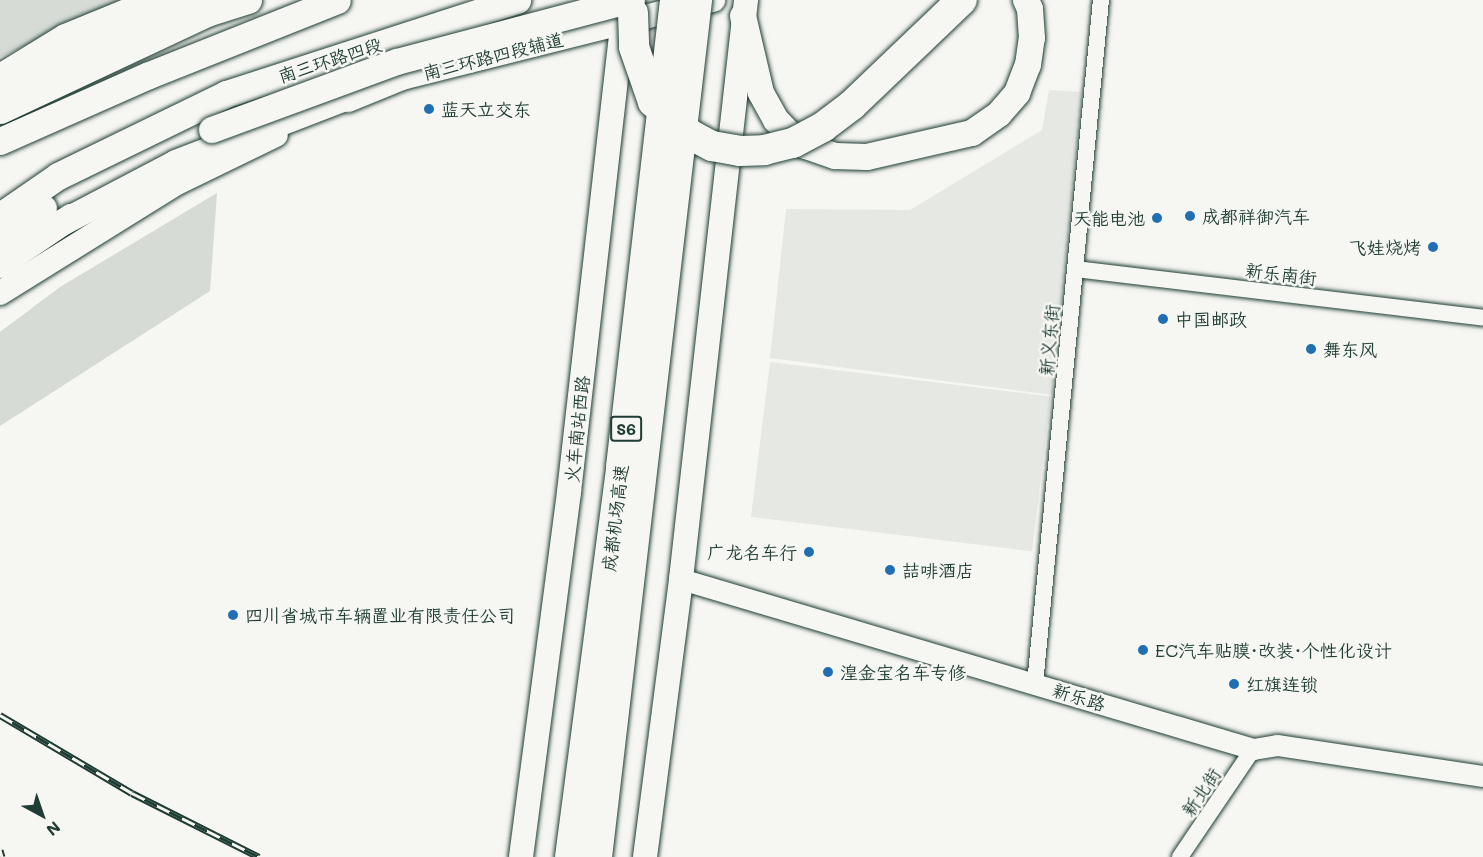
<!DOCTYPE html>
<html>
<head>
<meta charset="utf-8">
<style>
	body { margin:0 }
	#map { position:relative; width:1483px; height:857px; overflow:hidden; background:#f6f6f2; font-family:Mali,"LXGW WenKai TC",sans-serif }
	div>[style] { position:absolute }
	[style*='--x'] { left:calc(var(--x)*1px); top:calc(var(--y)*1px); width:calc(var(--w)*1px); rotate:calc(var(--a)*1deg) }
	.built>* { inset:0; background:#e6e8e4; transform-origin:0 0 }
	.green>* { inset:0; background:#d6dbd6 }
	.roads { filter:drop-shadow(0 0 2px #1f3d34) drop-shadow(0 0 2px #1f3d34) }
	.minor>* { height:16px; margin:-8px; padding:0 8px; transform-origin:8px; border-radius:8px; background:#f6f6f2 }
	.tertiary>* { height:21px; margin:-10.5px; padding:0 10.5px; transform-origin:10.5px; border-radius:10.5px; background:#f6f6f2 }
	.secondary>* { height:24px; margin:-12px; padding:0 12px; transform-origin:12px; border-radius:12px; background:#f6f6f2 }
	.primary>* { height:26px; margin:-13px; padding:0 13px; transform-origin:13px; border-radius:13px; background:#f6f6f2 }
	.trunk>* { height:27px; margin:-13.5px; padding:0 13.5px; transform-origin:13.5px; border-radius:13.5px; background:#f6f6f2 }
	.motorway>* { height:30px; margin:-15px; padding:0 15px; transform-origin:15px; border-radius:15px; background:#f6f6f2 }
	.rail>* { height:7px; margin-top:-3.5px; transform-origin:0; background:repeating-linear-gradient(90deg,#f6f6f2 0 14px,#1f3d34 0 28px); box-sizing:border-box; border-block:2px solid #1f3d34 }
	.bridges { filter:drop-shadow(0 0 2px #1f3d34) drop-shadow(0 0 2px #1f3d34) }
	.primary-bridge>* { height:26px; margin:-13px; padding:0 13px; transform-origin:13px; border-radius:13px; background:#f6f6f2 }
	.motorway-bridge>* { height:30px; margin:-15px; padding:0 15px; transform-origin:15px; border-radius:15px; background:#f6f6f2 }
	.dots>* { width:16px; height:16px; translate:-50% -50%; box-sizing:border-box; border:3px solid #f6f6f2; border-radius:50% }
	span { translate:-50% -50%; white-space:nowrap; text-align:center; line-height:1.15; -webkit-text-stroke:5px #f6f6f2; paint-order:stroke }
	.shield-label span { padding:2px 4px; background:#f6f6f2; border:2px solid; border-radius:4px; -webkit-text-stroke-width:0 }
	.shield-label { font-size:16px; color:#1f3d34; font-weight:700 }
	.street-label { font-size:18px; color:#1f3d34 }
	.poi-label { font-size:18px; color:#1f3d34 }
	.left { translate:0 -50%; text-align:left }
	.right { translate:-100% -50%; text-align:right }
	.north { position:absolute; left:12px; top:785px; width:60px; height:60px; -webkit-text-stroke:4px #f6f6f2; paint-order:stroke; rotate:140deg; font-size:16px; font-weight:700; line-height:24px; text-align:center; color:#1f3d34 }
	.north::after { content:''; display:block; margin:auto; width:21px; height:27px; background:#1f3d34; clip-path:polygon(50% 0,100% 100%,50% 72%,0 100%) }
</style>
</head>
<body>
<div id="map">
	<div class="built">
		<div style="clip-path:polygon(1049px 90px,1082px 92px,1052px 395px,770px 358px,786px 209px,910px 210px,1042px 130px)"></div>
		<div style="left:770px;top:362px;width:283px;height:156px;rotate:7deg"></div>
	</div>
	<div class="green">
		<div style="clip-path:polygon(0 0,125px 0,0 57px)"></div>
		<div style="clip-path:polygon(217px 193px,210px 291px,0 426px,0 332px,60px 287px)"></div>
	</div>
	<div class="roads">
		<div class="minor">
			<div style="--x:1075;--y:269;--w:411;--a:6.8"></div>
			<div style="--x:1035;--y:684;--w:687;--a:-84.49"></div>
			<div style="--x:1180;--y:857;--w:130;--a:-55.9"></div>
		</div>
		<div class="tertiary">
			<div style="--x:681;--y:579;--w:597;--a:16.55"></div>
			<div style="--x:1253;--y:749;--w:24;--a:-9"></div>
			<div style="--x:1277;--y:745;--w:208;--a:8.6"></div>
		</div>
		<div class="secondary">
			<div style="--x:0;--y:76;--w:76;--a:-31.6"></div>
			<div style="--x:65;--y:36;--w:95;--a:-22.2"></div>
			<div style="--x:348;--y:100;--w:58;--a:-22.2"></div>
			<div style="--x:402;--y:78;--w:321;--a:-14.1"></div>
			<div style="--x:0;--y:293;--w:206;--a:-31.9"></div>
			<div style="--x:175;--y:184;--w:112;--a:-25.9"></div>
			<div style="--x:521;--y:857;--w:368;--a:-82.5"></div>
			<div style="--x:569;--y:492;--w:478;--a:-83.5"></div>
			<div style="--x:645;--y:857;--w:280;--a:-82.6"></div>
			<div style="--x:681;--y:579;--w:583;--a:-83.59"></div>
		</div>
		<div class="primary">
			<div style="--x:743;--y:16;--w:79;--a:76.8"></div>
			<div style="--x:761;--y:93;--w:31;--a:61"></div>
			<div style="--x:776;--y:120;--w:28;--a:46"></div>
			<div style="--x:795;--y:140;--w:13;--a:29"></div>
			<div style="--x:806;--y:146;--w:31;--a:19"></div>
			<div style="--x:835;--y:156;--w:32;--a:2"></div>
			<div style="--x:867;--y:157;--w:108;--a:-12.9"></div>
			<div style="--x:972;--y:133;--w:33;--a:-35"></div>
			<div style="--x:999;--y:114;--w:28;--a:-49"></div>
			<div style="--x:1017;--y:93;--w:30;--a:-69"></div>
			<div style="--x:1028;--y:65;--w:27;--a:-82"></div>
			<div style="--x:1032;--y:38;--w:29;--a:-94"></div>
			<div style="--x:1030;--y:9;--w:10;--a:-114"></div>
			<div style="--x:58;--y:225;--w:133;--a:-27.7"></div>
			<div style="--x:176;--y:163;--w:201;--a:-21"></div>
			<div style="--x:0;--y:265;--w:86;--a:-34.1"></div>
		</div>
		<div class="trunk">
			<div style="--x:0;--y:110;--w:229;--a:-25.1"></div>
			<div style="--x:207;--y:13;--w:43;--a:-17.6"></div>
			<div style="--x:0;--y:141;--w:163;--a:-23.9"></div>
			<div style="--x:149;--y:75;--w:202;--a:-21.7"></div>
			<div style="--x:0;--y:216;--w:70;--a:-34.6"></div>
			<div style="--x:58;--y:176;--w:187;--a:-26"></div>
			<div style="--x:226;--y:94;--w:306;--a:-17.9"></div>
			<div style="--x:0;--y:239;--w:53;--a:-35.8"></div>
		</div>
		<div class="motorway">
			<div style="--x:0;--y:93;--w:149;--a:-25.9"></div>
			<div style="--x:134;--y:28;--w:74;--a:-22.1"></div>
		</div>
	</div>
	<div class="rail">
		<div style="--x:0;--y:715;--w:153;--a:30.6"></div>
		<div style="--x:132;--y:793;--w:142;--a:26.7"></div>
		<div style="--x:0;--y:850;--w:7;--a:74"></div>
	</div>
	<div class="bridges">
		<div class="primary-bridge">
			<div style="--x:212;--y:130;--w:197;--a:-20.2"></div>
			<div style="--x:397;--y:62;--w:243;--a:-14.8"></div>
		</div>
		<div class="motorway-bridge">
			<div style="--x:633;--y:13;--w:34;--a:88"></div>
			<div style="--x:634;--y:47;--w:58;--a:70.9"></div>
			<div style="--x:653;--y:102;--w:50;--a:41"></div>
			<div style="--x:691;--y:135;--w:24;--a:28"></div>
			<div style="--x:712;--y:146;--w:28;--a:10"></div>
			<div style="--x:740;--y:151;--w:24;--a:-2"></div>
			<div style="--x:764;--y:150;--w:30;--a:-14"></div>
			<div style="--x:793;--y:143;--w:34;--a:-28"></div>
			<div style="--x:823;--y:127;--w:36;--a:-37"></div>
			<div style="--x:852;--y:105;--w:152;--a:-43.7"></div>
			<div style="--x:570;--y:857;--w:393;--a:-82.5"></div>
			<div style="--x:621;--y:467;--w:470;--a:-83.4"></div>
			<div style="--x:597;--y:857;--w:863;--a:-83.34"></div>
		</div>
	</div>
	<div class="dots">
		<div style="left:429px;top:109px;background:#1f6fb2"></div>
		<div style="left:1190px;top:216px;background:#1f6fb2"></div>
		<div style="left:1157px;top:218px;background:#1f6fb2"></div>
		<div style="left:1433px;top:247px;background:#1f6fb2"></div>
		<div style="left:1163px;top:319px;background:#1f6fb2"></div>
		<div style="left:1311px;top:349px;background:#1f6fb2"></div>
		<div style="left:809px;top:552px;background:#1f6fb2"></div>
		<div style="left:890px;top:570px;background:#1f6fb2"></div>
		<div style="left:233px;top:615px;background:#1f6fb2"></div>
		<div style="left:1143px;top:650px;background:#1f6fb2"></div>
		<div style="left:828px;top:672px;background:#1f6fb2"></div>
		<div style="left:1234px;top:684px;background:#1f6fb2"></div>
	</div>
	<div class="shield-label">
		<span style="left:626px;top:429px">S6</span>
	</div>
	<div class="street-label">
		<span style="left:493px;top:56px;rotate:-14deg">南三环路四段辅道</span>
		<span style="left:330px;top:60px;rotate:-18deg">南三环路四段</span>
		<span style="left:1281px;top:274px;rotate:7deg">新乐南街</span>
		<span style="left:1049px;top:340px;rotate:-85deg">新义东街</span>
		<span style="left:577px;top:429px;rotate:-84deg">火车南站西路</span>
		<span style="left:615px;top:518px;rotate:-83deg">成都机场高速</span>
		<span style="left:1079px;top:697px;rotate:17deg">新乐路</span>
		<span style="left:1201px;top:792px;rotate:-56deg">新北街</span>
	</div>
	<div class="poi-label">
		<span class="left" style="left:441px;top:109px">蓝天立交东</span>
		<span class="left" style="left:1202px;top:216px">成都祥御汽车</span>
		<span class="right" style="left:1145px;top:218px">天能电池</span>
		<span class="right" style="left:1421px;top:247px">飞娃烧烤</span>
		<span class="left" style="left:1175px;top:319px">中国邮政</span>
		<span class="left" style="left:1323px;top:349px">舞东风</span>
		<span class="right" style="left:797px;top:552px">广龙名车行</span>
		<span class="left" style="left:902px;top:570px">喆啡酒店</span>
		<span class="left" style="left:245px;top:615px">四川省城市车辆置业有限责任公司</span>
		<span class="left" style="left:1155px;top:650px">EC汽车贴膜·改装·个性化设计</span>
		<span class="left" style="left:840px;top:672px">湟金宝名车专修</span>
		<span class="left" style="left:1246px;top:684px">红旗连锁</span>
	</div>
	<div class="north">N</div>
</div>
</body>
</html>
